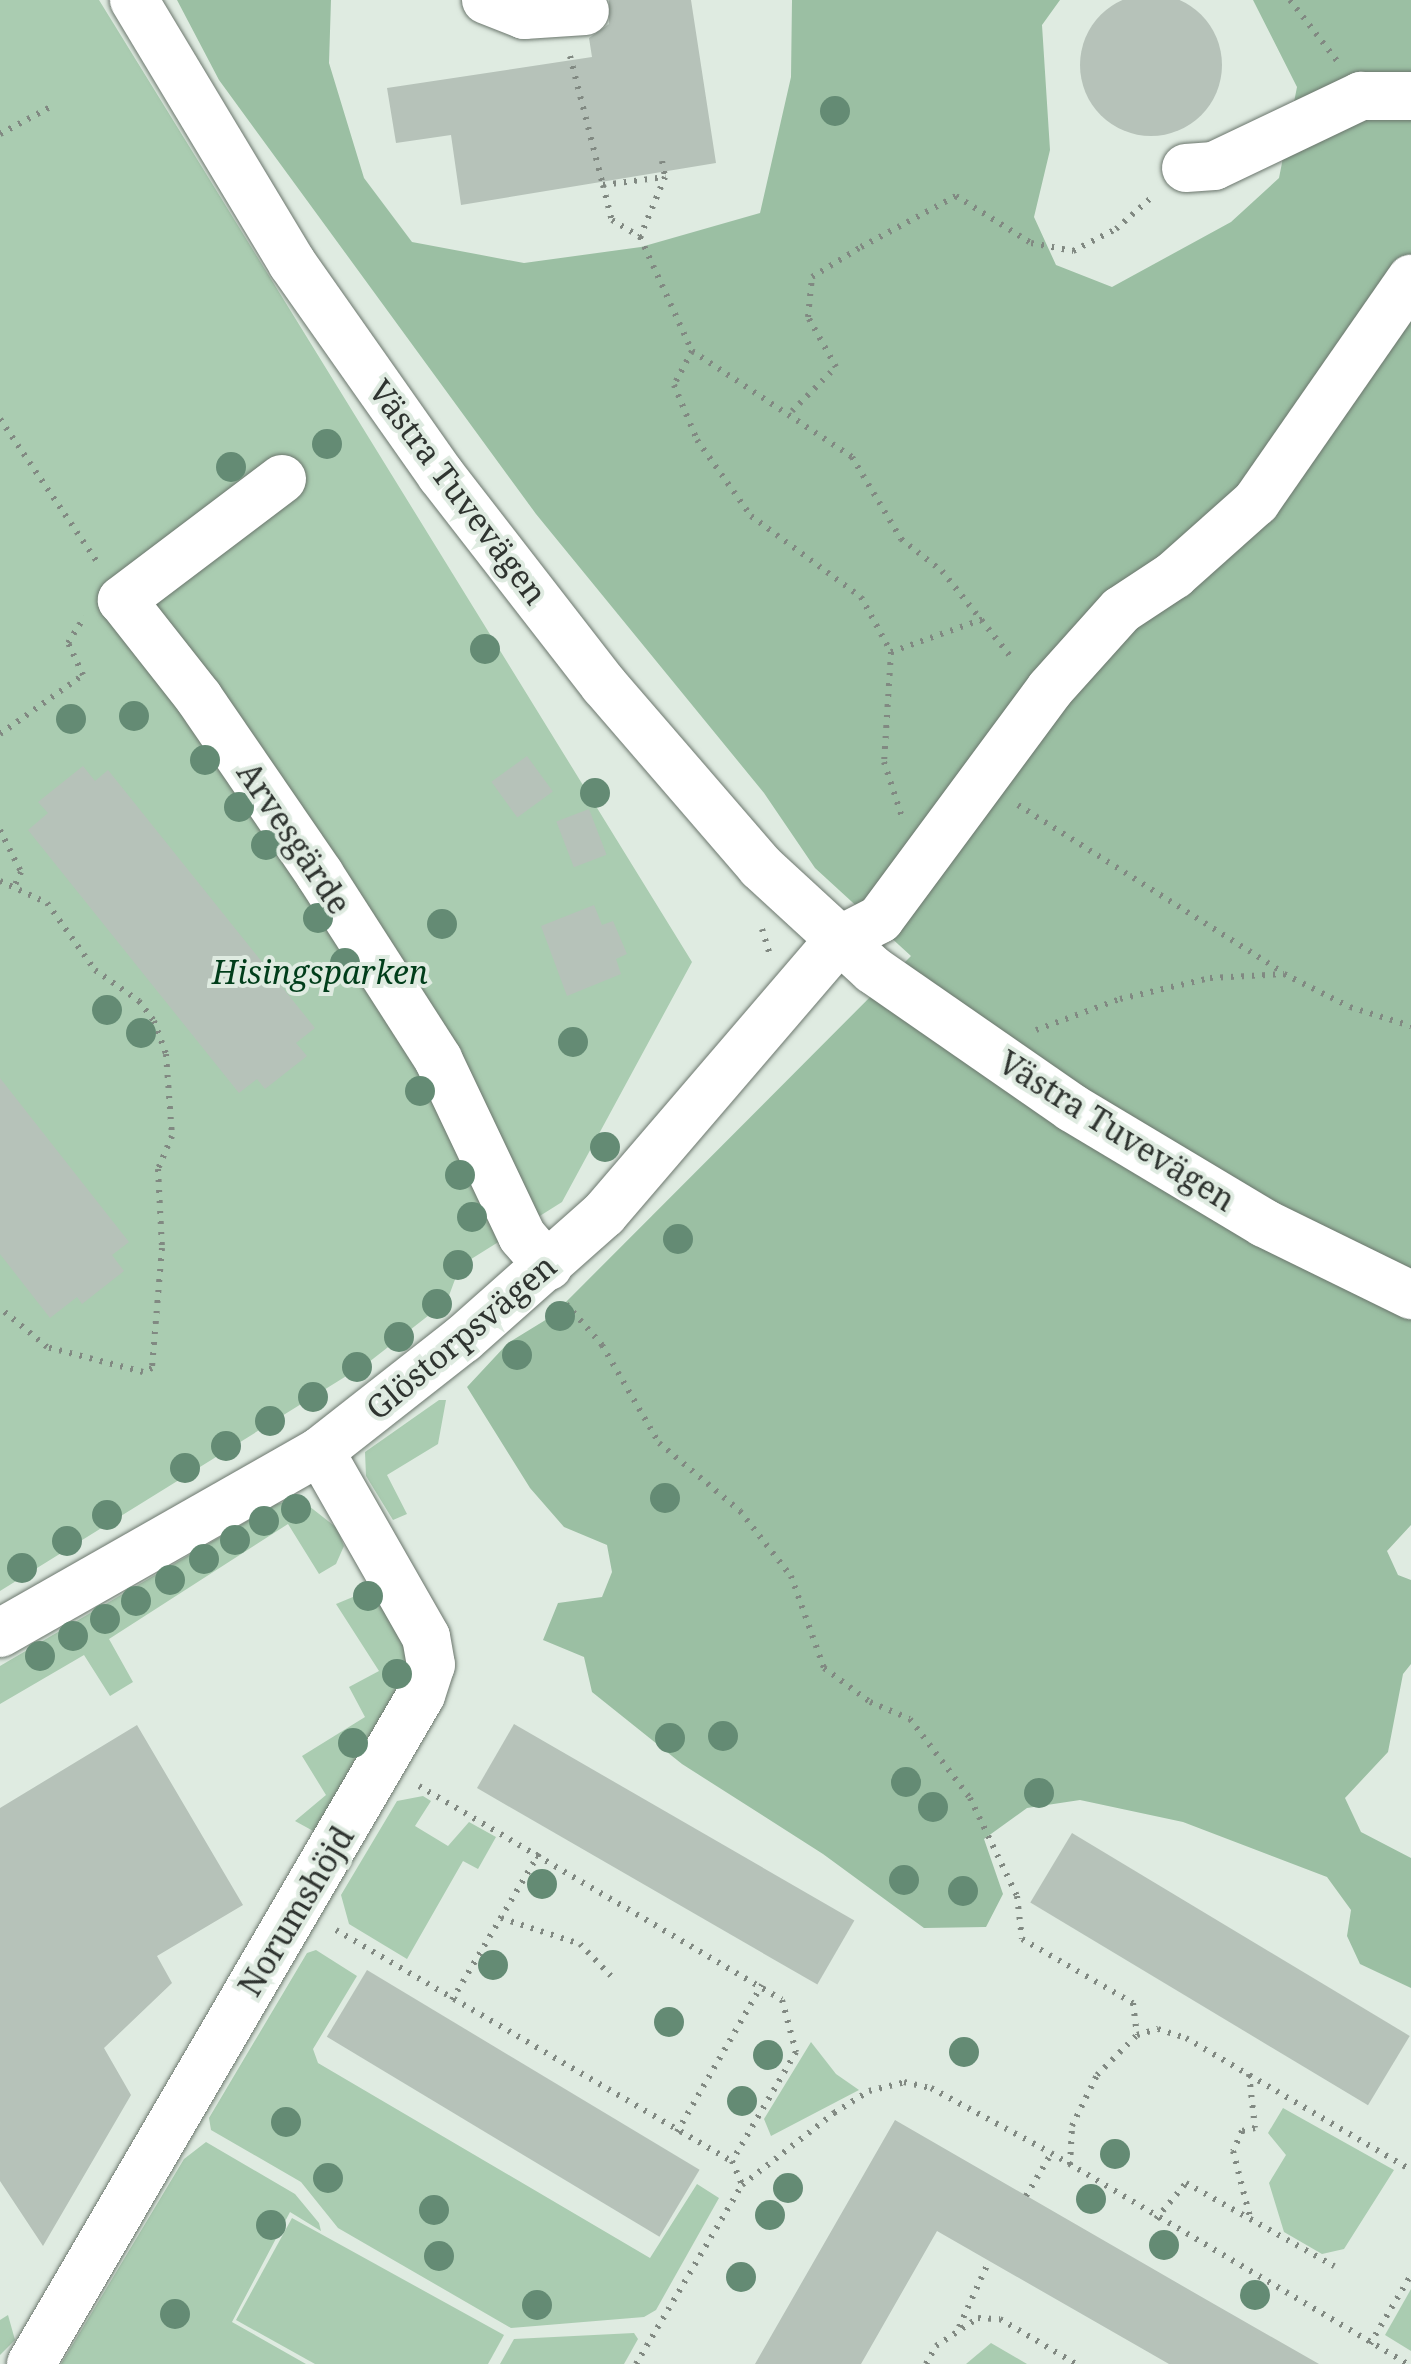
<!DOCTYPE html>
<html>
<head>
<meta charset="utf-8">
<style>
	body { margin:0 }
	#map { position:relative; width:1411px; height:2364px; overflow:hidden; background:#dfebe1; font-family:"Noto Serif",serif }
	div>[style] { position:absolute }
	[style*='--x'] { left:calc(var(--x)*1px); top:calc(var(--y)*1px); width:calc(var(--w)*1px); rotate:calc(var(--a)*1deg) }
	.green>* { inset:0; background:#aaccb1 }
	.forest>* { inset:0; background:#9bbfa3 }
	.building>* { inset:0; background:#b6c2b9; transform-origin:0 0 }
	.round { border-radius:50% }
	.path>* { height:6px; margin-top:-3px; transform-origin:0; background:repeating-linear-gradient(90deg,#818982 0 2.5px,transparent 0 10.5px) }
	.roads { filter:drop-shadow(0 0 2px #6b766d) drop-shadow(0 0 2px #6b766d) }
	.minor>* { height:48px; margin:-24px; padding:0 24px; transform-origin:24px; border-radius:24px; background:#fff }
	.trees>* { width:30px; height:30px; margin:-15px; border-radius:50%; background:#648b74 }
	span { translate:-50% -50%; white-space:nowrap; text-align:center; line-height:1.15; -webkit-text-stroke:8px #dfebe1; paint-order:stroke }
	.street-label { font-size:32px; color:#2f3430 }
	.park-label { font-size:32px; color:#003d1a; font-style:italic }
</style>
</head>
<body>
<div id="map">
	<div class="green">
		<div style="clip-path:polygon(0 0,99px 0,692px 962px,562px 1202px,460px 1266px,447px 1301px,369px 1362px,0 1591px)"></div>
		<div style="clip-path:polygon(439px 1400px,446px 1400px,438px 1444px,387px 1475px,407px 1514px,393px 1520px,366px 1476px,365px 1452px)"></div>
		<div style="clip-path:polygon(300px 1499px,337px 1528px,344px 1546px,336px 1564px,319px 1574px,288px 1524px,109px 1639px,133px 1682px,110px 1696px,84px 1655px,0 1704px,0 1666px,276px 1504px)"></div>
		<div style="clip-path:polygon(377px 1587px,407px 1654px,409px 1684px,315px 1832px,295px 1821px,326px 1795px,302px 1756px,365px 1717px,349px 1687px,379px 1671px,336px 1604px)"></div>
		<div style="clip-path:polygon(423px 1796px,431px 1801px,415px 1826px,448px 1846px,469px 1822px,496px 1837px,478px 1869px,463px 1861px,407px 1959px,349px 1924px,341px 1895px,397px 1801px)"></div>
		<div style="clip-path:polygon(316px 1950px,357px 1976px,313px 2049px,318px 2063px,650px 2258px,697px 2184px,719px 2198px,656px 2310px,644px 2317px,511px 2328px,338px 2228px,301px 2182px,211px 2130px,209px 2118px,307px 1953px)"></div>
		<div style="clip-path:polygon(811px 2042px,836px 2074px,859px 2090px,771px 2136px,764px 2119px)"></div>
		<div style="clip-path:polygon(1283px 2108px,1394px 2170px,1344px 2249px,1322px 2254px,1284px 2232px,1269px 2183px,1286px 2155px,1268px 2133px)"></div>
		<div style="clip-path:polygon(206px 2142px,295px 2194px,319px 2223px,321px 2231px,290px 2212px,232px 2322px,306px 2364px,61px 2364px,184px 2159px)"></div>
		<div style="clip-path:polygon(292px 2218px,504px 2335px,488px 2364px,315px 2364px,236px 2320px)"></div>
		<div style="clip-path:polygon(1411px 2289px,1411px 2351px,1385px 2335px)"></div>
		<div style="clip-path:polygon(8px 2315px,15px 2340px,0 2355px,0 2320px)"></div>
		<div style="clip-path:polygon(634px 2333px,638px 2339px,624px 2364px,500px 2364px,514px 2339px)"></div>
		<div style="clip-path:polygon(991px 2343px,1027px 2364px,966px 2364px)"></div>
	</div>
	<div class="forest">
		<div style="clip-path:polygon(177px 0,331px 0,329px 63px,364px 178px,412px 242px,524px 263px,641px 247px,760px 213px,791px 77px,792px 0,1060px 0,1042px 25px,1050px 150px,1034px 217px,1056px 265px,1112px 287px,1231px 222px,1279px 178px,1297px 87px,1253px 0,1411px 0,1411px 1525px,1387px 1551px,1398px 1575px,1411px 1580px,1411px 1664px,1403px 1674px,1388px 1752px,1345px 1798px,1361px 1832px,1411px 1858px,1411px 1988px,1360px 1964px,1347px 1936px,1351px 1910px,1327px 1877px,1183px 1822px,1080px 1800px,1027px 1808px,984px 1839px,1003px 1894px,986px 1927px,924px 1928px,823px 1854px,682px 1764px,592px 1692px,584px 1657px,543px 1640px,558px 1603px,602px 1597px,612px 1572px,607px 1545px,564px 1527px,530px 1488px,467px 1387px,508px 1343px,552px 1316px,911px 956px,815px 868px,764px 793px,536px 514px,219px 80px)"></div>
	</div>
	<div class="building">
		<div class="round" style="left:1080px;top:-6px;width:142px;height:142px"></div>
		<div style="clip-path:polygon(609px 0,691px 0,716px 163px,461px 205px,451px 135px,396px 143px,387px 88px,592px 57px,589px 38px,609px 24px)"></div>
		<div style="left:527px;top:756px;width:44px;height:44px;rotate:54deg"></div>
		<div style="clip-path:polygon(83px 766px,95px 781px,108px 770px,315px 1028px,296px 1043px,307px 1056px,265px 1089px,257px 1079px,239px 1093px,28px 830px,48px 813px,38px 802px)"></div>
		<div style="left:589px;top:809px;width:49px;height:35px;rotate:69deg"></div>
		<div style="clip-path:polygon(594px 905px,602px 925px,613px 921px,627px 954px,616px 959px,621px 974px,567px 996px,541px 926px)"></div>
		<div style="clip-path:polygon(0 1078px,129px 1242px,112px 1255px,124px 1271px,82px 1304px,77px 1297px,50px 1318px,0 1254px)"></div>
		<div style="left:514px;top:1724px;width:393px;height:74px;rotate:30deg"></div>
		<div style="clip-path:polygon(137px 1725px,243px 1905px,157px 1956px,172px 1983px,104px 2048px,131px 2095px,43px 2246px,0 2181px,0 1808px)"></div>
		<div style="left:1072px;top:1833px;width:394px;height:81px;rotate:31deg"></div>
		<div style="left:367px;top:1970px;width:388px;height:78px;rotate:31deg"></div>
		<div style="clip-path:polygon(895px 2120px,1200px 2296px,1319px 2364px,1169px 2364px,937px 2231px,861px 2364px,755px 2364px)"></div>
	</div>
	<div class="path">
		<div style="--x:1290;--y:0;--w:78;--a:52.3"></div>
		<div style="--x:570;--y:56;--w:133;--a:75.7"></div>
		<div style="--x:603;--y:185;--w:63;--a:-7.4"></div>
		<div style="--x:0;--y:134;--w:59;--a:-28.3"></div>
		<div style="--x:662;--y:161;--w:16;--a:79"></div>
		<div style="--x:665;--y:177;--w:65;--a:112.6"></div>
		<div style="--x:640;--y:237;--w:125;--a:65.5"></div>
		<div style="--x:692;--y:351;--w:192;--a:33.5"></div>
		<div style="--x:852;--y:457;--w:96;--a:59.1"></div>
		<div style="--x:901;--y:539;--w:52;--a:38"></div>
		<div style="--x:942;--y:571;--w:115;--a:51.3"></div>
		<div style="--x:603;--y:185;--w:36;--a:76"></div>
		<div style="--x:612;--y:220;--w:33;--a:31"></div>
		<div style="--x:692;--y:351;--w:38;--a:118"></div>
		<div style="--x:674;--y:385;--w:60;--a:67.3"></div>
		<div style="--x:697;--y:440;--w:93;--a:54.6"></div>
		<div style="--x:751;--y:516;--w:137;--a:36.4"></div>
		<div style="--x:861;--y:597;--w:63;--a:61.4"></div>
		<div style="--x:891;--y:652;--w:110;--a:93.6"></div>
		<div style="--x:884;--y:762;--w:58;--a:71.9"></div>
		<div style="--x:792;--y:411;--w:62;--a:-45"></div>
		<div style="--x:836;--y:367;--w:57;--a:-119.2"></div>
		<div style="--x:808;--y:317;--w:40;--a:-84.3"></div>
		<div style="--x:812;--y:277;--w:57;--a:-31.5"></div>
		<div style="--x:861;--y:247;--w:108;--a:-28.2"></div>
		<div style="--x:956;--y:196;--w:89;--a:32.1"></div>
		<div style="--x:1031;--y:243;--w:43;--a:10.8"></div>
		<div style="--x:1073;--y:251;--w:48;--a:-27.1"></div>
		<div style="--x:1116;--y:229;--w:48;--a:-41.6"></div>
		<div style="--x:0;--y:419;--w:174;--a:55.8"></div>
		<div style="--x:891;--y:652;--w:98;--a:-19.7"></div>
		<div style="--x:0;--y:734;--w:102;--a:-35.4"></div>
		<div style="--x:83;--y:675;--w:35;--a:-115"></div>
		<div style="--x:68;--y:643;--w:31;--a:-58"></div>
		<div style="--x:1018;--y:805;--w:312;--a:32.3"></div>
		<div style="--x:0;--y:830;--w:47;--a:63.4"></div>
		<div style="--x:21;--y:872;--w:14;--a:115"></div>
		<div style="--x:0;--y:881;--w:52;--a:25.1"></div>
		<div style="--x:47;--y:903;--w:82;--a:54.4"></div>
		<div style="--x:95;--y:970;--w:54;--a:35.2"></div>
		<div style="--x:139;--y:1001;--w:25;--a:53"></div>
		<div style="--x:154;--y:1021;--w:35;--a:70"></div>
		<div style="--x:166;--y:1054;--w:82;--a:85.8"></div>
		<div style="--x:172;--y:1136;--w:36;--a:113"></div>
		<div style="--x:158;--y:1169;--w:79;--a:87.1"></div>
		<div style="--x:162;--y:1248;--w:120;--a:94.8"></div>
		<div style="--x:152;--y:1368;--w:10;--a:156"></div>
		<div style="--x:143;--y:1372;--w:99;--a:-165.4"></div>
		<div style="--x:47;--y:1347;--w:61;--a:-140.3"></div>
		<div style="--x:762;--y:929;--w:28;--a:73"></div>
		<div style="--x:1036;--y:1030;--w:90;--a:-20.3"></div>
		<div style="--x:1120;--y:999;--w:92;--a:-13.1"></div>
		<div style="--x:1210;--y:978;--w:74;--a:-3.1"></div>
		<div style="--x:1284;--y:974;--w:74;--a:26.6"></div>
		<div style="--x:1350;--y:1007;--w:64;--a:17.3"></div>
		<div style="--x:566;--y:1304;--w:55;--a:48.7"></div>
		<div style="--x:602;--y:1345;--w:113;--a:59.8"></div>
		<div style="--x:659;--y:1443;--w:106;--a:40"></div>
		<div style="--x:740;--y:1511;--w:83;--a:51.9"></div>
		<div style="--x:791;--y:1576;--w:98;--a:70.3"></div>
		<div style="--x:824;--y:1668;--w:57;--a:36.5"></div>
		<div style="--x:870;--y:1702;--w:43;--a:23"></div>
		<div style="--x:910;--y:1719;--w:99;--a:52.8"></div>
		<div style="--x:970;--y:1798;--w:109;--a:64.4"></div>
		<div style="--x:1017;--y:1896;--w:43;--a:83.4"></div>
		<div style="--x:1022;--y:1939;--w:128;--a:30"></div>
		<div style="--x:1133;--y:2003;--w:32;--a:83"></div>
		<div style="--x:1137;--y:2035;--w:22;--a:-16"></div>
		<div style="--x:1158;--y:2029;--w:29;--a:18"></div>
		<div style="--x:1186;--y:2038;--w:261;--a:30.4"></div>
		<div style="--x:419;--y:1786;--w:421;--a:30.5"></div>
		<div style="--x:782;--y:2000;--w:54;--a:74.9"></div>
		<div style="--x:796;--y:2052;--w:126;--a:120.4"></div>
		<div style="--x:732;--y:2161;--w:26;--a:67"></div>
		<div style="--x:501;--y:1918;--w:83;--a:18.2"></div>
		<div style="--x:580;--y:1944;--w:47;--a:45.9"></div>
		<div style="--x:336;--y:1930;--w:458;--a:30.3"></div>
		<div style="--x:452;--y:2000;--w:172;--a:-59.3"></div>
		<div style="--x:1249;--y:2074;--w:54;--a:83.7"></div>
		<div style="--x:1255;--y:2128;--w:13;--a:167"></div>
		<div style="--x:1242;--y:2131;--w:22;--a:114"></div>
		<div style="--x:1233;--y:2151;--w:68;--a:75.6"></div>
		<div style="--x:677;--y:2132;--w:170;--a:-60"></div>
		<div style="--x:1070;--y:2165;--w:39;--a:-87"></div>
		<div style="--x:1072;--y:2126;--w:57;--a:-63.9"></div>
		<div style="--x:1097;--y:2075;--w:57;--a:-45"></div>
		<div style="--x:1026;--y:2196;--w:49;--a:-59.2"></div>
		<div style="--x:1156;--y:2219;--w:47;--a:-50.2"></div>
		<div style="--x:1186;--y:2183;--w:170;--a:29.3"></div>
		<div style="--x:959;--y:2327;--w:72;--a:-65.6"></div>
		<div style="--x:1370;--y:2344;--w:80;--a:-59.3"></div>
		<div style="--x:636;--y:2364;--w:208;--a:-59.4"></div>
		<div style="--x:742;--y:2185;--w:117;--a:-38"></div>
		<div style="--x:834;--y:2113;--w:41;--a:-32.2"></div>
		<div style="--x:869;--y:2091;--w:36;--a:-14"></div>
		<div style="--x:904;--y:2082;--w:28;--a:13"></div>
		<div style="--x:931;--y:2088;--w:136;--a:28.4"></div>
		<div style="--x:1051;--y:2153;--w:415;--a:30.6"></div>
		<div style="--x:926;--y:2364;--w:21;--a:-61"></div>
		<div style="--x:936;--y:2346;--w:50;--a:-33.7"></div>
		<div style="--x:978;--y:2318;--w:22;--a:3"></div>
		<div style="--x:1000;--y:2319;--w:88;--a:30.6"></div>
	</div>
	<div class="roads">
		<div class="minor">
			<div style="--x:134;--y:0;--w:307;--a:59"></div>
			<div style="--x:292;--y:263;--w:259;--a:54.9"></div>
			<div style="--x:441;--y:475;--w:266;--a:52.2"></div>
			<div style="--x:604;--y:685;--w:240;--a:49.2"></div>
			<div style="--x:761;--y:867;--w:152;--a:42.6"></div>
			<div style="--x:873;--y:970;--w:242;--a:34.7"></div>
			<div style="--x:1072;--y:1108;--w:224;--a:30.9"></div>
			<div style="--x:1264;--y:1223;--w:164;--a:26.1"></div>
			<div style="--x:486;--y:0;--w:41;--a:21.5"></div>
			<div style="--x:524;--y:15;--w:61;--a:-3.8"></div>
			<div style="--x:1186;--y:168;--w:28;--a:-4"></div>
			<div style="--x:1214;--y:166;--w:163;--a:-25.5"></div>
			<div style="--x:1361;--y:96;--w:50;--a:0"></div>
			<div style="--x:282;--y:479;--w:201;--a:142.9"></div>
			<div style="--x:122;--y:600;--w:125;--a:51.8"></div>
			<div style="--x:199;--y:698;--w:214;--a:55.6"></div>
			<div style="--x:320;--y:875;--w:219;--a:57.3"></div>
			<div style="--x:438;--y:1059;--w:196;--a:64.6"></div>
			<div style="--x:522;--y:1236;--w:40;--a:49"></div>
			<div style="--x:0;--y:1633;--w:368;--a:-29.6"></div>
			<div style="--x:320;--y:1451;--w:182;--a:-38.1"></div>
			<div style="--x:463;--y:1339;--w:188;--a:-41.6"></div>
			<div style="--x:604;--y:1214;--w:361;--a:-49.4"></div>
			<div style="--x:839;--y:940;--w:46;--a:-27.1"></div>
			<div style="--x:880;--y:919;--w:286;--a:-53.5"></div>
			<div style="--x:1050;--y:689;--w:106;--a:-48.1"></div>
			<div style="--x:1121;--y:610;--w:64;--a:-33.4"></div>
			<div style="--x:1174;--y:575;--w:110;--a:-41.7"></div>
			<div style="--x:1256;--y:502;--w:272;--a:-55.2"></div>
			<div style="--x:31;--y:2364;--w:774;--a:-59.76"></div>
			<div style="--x:421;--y:1695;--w:32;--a:-72"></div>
			<div style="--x:431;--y:1665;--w:28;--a:-100"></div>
			<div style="--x:426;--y:1637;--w:214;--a:-119.7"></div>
		</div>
	</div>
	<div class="trees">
		<div style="left:835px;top:111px"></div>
		<div style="left:327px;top:444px"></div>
		<div style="left:231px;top:467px"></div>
		<div style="left:485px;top:649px"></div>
		<div style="left:134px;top:716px"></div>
		<div style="left:71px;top:719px"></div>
		<div style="left:205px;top:760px"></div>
		<div style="left:595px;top:793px"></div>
		<div style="left:239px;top:807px"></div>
		<div style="left:266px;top:845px"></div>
		<div style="left:318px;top:918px"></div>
		<div style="left:442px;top:924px"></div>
		<div style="left:345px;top:963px"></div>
		<div style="left:107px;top:1010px"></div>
		<div style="left:141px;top:1033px"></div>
		<div style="left:573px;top:1042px"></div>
		<div style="left:420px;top:1091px"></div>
		<div style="left:605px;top:1147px"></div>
		<div style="left:460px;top:1175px"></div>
		<div style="left:472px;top:1217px"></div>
		<div style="left:678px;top:1239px"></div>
		<div style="left:458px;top:1265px"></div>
		<div style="left:437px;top:1304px"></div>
		<div style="left:560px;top:1316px"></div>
		<div style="left:399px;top:1337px"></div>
		<div style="left:517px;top:1355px"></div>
		<div style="left:357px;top:1367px"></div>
		<div style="left:313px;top:1397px"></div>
		<div style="left:270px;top:1421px"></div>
		<div style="left:226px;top:1446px"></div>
		<div style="left:185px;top:1468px"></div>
		<div style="left:665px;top:1498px"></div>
		<div style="left:296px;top:1509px"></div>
		<div style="left:107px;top:1515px"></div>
		<div style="left:264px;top:1521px"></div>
		<div style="left:235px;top:1540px"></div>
		<div style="left:67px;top:1541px"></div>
		<div style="left:204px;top:1559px"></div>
		<div style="left:22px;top:1568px"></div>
		<div style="left:170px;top:1580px"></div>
		<div style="left:368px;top:1596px"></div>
		<div style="left:136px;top:1601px"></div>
		<div style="left:105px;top:1619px"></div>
		<div style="left:73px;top:1636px"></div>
		<div style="left:40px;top:1656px"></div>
		<div style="left:397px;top:1674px"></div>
		<div style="left:723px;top:1736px"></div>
		<div style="left:670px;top:1738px"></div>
		<div style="left:353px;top:1743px"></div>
		<div style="left:906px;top:1782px"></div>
		<div style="left:1039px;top:1793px"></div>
		<div style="left:933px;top:1807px"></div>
		<div style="left:904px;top:1880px"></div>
		<div style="left:542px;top:1884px"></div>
		<div style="left:963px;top:1891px"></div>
		<div style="left:493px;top:1965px"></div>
		<div style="left:669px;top:2022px"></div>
		<div style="left:964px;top:2052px"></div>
		<div style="left:768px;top:2055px"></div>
		<div style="left:742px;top:2101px"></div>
		<div style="left:286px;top:2122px"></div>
		<div style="left:1115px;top:2154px"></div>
		<div style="left:328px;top:2178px"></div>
		<div style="left:788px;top:2188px"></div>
		<div style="left:1091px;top:2199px"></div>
		<div style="left:434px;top:2210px"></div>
		<div style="left:770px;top:2215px"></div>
		<div style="left:271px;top:2225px"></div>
		<div style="left:1164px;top:2245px"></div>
		<div style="left:439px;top:2256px"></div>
		<div style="left:741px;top:2277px"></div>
		<div style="left:1255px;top:2295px"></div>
		<div style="left:537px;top:2305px"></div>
		<div style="left:175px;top:2314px"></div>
	</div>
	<div class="street-label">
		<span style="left:458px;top:492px;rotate:53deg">Västra Tuvevägen</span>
		<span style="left:294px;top:838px;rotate:56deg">Arvesgärde</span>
		<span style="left:1117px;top:1131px;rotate:32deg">Västra Tuvevägen</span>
		<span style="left:461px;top:1337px;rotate:-40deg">Glöstorpsvägen</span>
		<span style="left:296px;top:1911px;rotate:-59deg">Norumshöjd</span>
	</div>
	<div class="park-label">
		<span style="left:320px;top:972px">Hisingsparken</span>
	</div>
</div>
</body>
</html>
